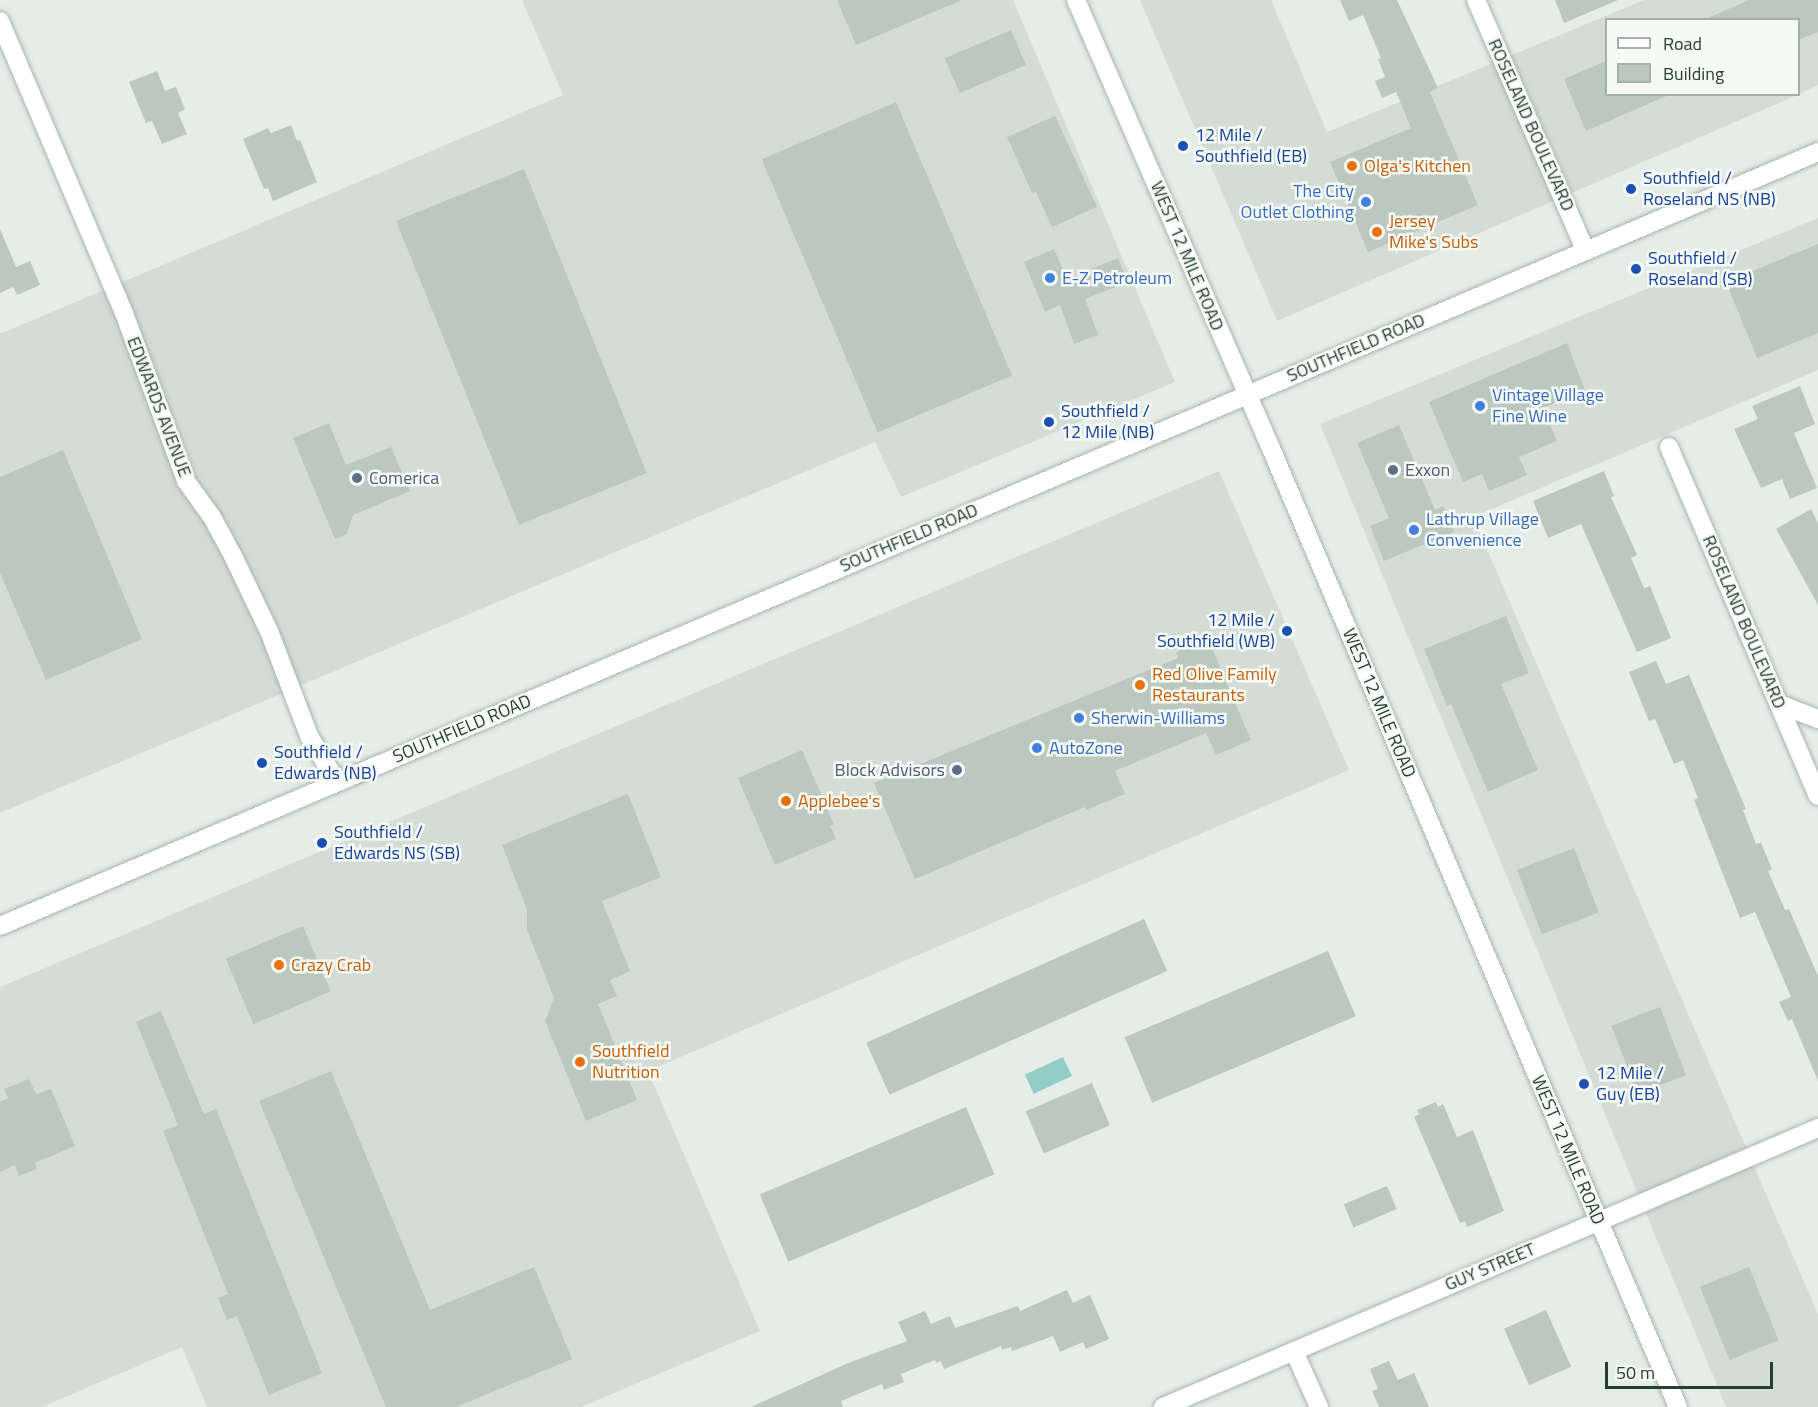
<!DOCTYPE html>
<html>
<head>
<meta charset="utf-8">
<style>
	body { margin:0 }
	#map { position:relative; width:1818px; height:1407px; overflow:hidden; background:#e5ede8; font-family:"Titillium Web",sans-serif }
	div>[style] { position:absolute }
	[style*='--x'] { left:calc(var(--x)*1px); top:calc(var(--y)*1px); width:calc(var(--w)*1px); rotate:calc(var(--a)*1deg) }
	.built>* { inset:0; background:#d3ddd6 }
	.water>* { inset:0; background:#92cdc8; transform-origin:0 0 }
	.building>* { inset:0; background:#bbc8c0; transform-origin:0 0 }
	.roads { filter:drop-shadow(0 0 2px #a8b5ae) drop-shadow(0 0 2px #a8b5ae) }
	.minor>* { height:18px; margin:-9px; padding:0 9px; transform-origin:9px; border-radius:9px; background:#fff }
	.secondary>* { height:18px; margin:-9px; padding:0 9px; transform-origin:9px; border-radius:9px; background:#fff }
	.dots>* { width:16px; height:16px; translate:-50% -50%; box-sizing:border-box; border:3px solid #f6faf7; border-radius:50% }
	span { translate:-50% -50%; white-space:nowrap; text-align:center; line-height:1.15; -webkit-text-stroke:5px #f6faf7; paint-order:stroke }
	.street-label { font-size:18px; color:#263e32 }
	.transit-label { font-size:18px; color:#164399 }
	.left { translate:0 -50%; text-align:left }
	.right { translate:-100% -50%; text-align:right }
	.food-label { font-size:18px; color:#c56008 }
	.shop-label { font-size:18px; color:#366cbe }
	.service-label { font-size:18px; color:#4e5e75 }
	.legend { position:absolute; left:1605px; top:18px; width:195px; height:78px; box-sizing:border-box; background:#f6faf7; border:2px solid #a3afa8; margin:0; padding:8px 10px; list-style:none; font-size:18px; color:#263e32 }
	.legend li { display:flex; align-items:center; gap:12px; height:30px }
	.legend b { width:30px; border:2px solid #a3afa8 }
	.scale { position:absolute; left:1605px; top:1362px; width:168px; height:27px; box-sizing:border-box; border:3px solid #263e32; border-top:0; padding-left:8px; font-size:18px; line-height:21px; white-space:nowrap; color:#263e32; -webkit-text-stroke:4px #f6faf7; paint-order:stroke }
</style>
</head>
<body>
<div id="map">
	<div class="built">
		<div style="clip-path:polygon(522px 0,1013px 0,1175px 382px,901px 497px,875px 442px,0 813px,0 334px,563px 95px)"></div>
		<div style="clip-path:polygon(1140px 0,1271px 0,1327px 132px,1644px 0,1818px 0,1818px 85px,1799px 94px,1798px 20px,1606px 20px,1606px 94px,1797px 95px,1277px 321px)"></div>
		<div style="clip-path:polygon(1818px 218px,1818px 370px,1473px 517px,1818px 1314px,1818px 1407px,1726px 1407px,1320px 424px)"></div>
		<div style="clip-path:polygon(1219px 471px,1349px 770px,648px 1071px,760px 1331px,581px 1407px,207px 1407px,182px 1347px,42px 1407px,0 1407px,0 987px)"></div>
	</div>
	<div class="water">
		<div style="left:1063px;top:1057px;width:21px;height:42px;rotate:65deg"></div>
	</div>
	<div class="building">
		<div style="clip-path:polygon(837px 0,962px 0,856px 45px)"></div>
		<div style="clip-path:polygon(1340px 0,1397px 0,1438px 88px,1430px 92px,1478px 205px,1368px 252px,1330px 162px,1411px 128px,1396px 92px,1382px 98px,1375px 81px,1385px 77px,1378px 59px,1381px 58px,1363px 15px,1349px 21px)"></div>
		<div style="clip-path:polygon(1555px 0,1618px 0,1564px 23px)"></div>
		<div style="clip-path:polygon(1749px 0,1818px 0,1818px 32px,1798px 40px,1798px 20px,1703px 20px)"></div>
		<div style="left:1011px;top:30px;width:38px;height:72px;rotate:67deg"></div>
		<div style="clip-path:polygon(1606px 61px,1606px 94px,1671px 94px,1586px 131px,1564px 79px)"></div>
		<div style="clip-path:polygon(157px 71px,165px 91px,176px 87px,185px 109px,178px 113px,187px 134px,162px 144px,152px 121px,146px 123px,129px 82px)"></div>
		<div style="left:896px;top:102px;width:297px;height:146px;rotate:67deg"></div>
		<div style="clip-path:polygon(1055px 116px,1097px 207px,1052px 227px,1036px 192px,1032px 193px,1007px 137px)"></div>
		<div style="clip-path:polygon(291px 125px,297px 141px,300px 140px,317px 182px,273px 201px,268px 188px,264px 189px,243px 139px,268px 128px,271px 133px)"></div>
		<div style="left:524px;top:169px;width:328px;height:138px;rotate:68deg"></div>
		<div style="clip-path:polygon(0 229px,16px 267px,30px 261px,40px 285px,17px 295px,13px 287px,0 293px)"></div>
		<div style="clip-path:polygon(1818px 244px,1818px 333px,1757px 358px,1726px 282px)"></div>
		<div style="clip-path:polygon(1054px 249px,1067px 279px,1118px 258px,1128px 282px,1085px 299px,1098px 335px,1074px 344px,1060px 305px,1045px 312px,1024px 262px)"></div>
		<div style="clip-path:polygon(1567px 343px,1585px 390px,1543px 408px,1557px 441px,1519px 457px,1527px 475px,1489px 491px,1482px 474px,1463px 482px,1429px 402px)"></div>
		<div style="clip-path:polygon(1800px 386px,1815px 424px,1794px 433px,1817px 488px,1790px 499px,1782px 479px,1761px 488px,1734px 429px,1758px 419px,1752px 406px)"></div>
		<div style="clip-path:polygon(329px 423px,346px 465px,391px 447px,410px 491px,353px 515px,347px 534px,335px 539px,293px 438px)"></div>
		<div style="clip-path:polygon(1399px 425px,1435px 510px,1443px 506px,1454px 532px,1384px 561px,1370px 526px,1389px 518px,1357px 443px)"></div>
		<div style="clip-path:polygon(63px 450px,142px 639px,46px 680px,0 573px,0 477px)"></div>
		<div style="clip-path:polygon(1604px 471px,1614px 496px,1611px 497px,1637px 555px,1631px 558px,1644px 588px,1650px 586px,1671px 638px,1637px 652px,1581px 524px,1548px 538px,1533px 501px)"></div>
		<div style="clip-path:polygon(1811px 509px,1818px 523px,1818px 605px,1776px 529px)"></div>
		<div style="clip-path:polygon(1506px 616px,1529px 673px,1501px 684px,1538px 770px,1488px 792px,1451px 704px,1447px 706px,1424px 649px)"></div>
		<div style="clip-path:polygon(1208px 639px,1251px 740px,1216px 755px,1206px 733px,1115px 771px,1125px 794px,1086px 810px,1085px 807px,915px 879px,874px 783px,1178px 658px,1176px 652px)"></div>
		<div style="clip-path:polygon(1656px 661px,1666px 684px,1689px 675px,1746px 809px,1743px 810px,1756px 844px,1761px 843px,1772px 869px,1768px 871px,1785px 910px,1789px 909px,1818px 976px,1818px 1081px,1792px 1019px,1788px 1021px,1779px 1002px,1791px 997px,1755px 912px,1740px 918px,1694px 800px,1698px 798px,1683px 760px,1674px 764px,1655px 719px,1649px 721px,1629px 672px)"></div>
		<div style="clip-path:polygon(802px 750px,834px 824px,830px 826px,836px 839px,775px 865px,738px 778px)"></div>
		<div style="clip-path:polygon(628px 794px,661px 877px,602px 901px,630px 971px,610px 980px,617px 996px,598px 1004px,637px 1100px,586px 1121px,545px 1021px,554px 998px,527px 930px,527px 909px,502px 845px)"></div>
		<div style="left:1574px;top:848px;width:69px;height:61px;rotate:69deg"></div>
		<div style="left:1144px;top:919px;width:57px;height:304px;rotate:66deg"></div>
		<div style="left:303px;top:926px;width:71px;height:84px;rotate:67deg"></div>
		<div style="left:1328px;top:951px;width:71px;height:221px;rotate:67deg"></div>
		<div style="left:1660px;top:1007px;width:73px;height:52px;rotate:69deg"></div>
		<div style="clip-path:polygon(161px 1011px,204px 1114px,216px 1109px,322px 1373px,269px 1395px,237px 1316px,227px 1320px,218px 1298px,228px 1294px,163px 1131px,178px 1125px,136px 1022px)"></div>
		<div style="clip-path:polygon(331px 1071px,430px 1310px,534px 1267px,572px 1359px,456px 1407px,386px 1407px,259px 1101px)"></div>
		<div style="clip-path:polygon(29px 1079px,36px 1094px,51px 1089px,75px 1146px,35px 1163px,37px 1169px,19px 1176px,15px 1165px,0 1172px,0 1102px,8px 1098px,4px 1089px)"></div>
		<div style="left:1092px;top:1083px;width:46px;height:72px;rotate:67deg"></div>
		<div style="clip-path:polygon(1436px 1102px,1438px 1107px,1443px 1104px,1457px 1137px,1473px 1130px,1504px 1211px,1467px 1227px,1465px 1221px,1460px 1223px,1414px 1117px,1419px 1114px,1417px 1110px)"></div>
		<div style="left:966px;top:1107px;width:73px;height:224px;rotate:67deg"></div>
		<div style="left:1387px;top:1186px;width:25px;height:47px;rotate:67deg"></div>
		<div style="left:1749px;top:1267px;width:79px;height:53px;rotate:68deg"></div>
		<div style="clip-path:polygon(1067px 1290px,1073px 1303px,1090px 1295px,1109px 1339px,1086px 1349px,1083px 1342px,1060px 1352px,1053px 1336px,1012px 1351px,1011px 1347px,1002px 1350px,1001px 1346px,944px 1369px,941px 1361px,936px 1363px,935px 1360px,901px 1374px,904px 1382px,884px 1390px,882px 1384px,841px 1401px,843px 1407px,751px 1407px,846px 1364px,907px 1341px,898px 1322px,925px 1311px,931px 1324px,950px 1316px,955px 1328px,1018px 1306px,1020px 1311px)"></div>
		<div style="left:1546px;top:1310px;width:62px;height:46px;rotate:66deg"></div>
		<div style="clip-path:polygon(1389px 1361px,1398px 1380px,1414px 1373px,1429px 1407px,1379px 1407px,1372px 1391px,1378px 1389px,1370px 1369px)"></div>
	</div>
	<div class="roads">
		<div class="minor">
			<div style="--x:1476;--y:0;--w:272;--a:66.4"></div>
			<div style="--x:0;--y:21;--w:317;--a:67"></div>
			<div style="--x:124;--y:313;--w:179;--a:69.7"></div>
			<div style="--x:186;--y:481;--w:44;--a:54.2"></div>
			<div style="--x:212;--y:517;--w:44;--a:61.7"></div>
			<div style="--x:233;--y:556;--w:83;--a:64.4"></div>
			<div style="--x:269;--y:631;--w:112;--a:69.1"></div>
			<div style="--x:309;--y:736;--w:54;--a:58.7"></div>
			<div style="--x:1669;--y:447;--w:379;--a:66.9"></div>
			<div style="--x:1779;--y:704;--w:42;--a:21"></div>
			<div style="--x:1294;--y:1351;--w:61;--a:65.9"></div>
			<div style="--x:1163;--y:1407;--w:712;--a:-23.07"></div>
		</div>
		<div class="secondary">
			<div style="--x:1076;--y:0;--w:486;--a:66.5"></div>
			<div style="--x:1270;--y:446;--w:1044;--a:67"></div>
			<div style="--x:0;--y:926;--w:1976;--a:-23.06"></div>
		</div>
	</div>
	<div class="dots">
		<div style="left:1183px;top:146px;background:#1a4fb4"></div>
		<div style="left:1352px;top:166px;background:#e8710a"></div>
		<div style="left:1631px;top:189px;background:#1a4fb4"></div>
		<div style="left:1366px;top:202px;background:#3f7fe0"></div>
		<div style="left:1377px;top:232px;background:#e8710a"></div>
		<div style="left:1636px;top:269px;background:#1a4fb4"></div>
		<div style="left:1050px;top:278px;background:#3f7fe0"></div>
		<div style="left:1480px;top:406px;background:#3f7fe0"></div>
		<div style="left:1049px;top:422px;background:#1a4fb4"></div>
		<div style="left:1393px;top:470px;background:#5c6f8a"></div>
		<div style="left:357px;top:478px;background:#5c6f8a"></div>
		<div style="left:1414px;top:530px;background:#3f7fe0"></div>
		<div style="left:1287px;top:631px;background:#1a4fb4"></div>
		<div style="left:1140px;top:685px;background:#e8710a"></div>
		<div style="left:1079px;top:718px;background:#3f7fe0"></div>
		<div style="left:1037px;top:748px;background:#3f7fe0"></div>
		<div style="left:262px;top:763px;background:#1a4fb4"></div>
		<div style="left:957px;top:770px;background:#5c6f8a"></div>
		<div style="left:786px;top:801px;background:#e8710a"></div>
		<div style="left:322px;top:843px;background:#1a4fb4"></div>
		<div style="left:279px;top:965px;background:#e8710a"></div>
		<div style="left:580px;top:1062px;background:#e8710a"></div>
		<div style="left:1584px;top:1084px;background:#1a4fb4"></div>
	</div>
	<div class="street-label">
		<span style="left:1531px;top:125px;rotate:66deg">ROSELAND BOULEVARD</span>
		<span style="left:1187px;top:256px;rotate:67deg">WEST 12 MILE ROAD</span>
		<span style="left:1356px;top:348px;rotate:-23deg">SOUTHFIELD ROAD</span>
		<span style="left:159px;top:407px;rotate:69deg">EDWARDS AVENUE</span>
		<span style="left:909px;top:538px;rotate:-23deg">SOUTHFIELD ROAD</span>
		<span style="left:1744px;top:622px;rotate:67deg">ROSELAND BOULEVARD</span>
		<span style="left:1379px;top:703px;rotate:67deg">WEST 12 MILE ROAD</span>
		<span style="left:462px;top:729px;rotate:-23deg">SOUTHFIELD ROAD</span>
		<span style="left:1568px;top:1150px;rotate:67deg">WEST 12 MILE ROAD</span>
		<span style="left:1490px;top:1267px;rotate:-23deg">GUY STREET</span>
	</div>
	<div class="transit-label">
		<span class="left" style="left:1195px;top:146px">12 Mile /<br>Southfield (EB)</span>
		<span class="left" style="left:1643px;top:189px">Southfield /<br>Roseland NS (NB)</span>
		<span class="left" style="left:1648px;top:269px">Southfield /<br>Roseland (SB)</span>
		<span class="left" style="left:1061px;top:422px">Southfield /<br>12 Mile (NB)</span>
		<span class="right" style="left:1275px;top:631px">12 Mile /<br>Southfield (WB)</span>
		<span class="left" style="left:274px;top:763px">Southfield /<br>Edwards (NB)</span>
		<span class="left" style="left:334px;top:843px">Southfield /<br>Edwards NS (SB)</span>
		<span class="left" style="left:1596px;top:1084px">12 Mile /<br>Guy (EB)</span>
	</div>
	<div class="food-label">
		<span class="left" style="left:1364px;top:166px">Olga's Kitchen</span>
		<span class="left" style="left:1389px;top:232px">Jersey<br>Mike's Subs</span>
		<span class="left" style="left:1152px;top:685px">Red Olive Family<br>Restaurants</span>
		<span class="left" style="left:798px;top:801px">Applebee's</span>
		<span class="left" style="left:291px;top:965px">Crazy Crab</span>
		<span class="left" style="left:592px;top:1062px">Southfield<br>Nutrition</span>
	</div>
	<div class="shop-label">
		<span class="right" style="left:1354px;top:202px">The City<br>Outlet Clothing</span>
		<span class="left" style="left:1062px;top:278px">E-Z Petroleum</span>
		<span class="left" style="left:1492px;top:406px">Vintage Village<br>Fine Wine</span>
		<span class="left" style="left:1426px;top:530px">Lathrup Village<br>Convenience</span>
		<span class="left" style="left:1091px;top:718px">Sherwin-Williams</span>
		<span class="left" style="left:1049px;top:748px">AutoZone</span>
	</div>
	<div class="service-label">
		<span class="left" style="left:1405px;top:470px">Exxon</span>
		<span class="left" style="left:369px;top:478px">Comerica</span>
		<span class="right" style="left:945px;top:770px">Block Advisors</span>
	</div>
	<ul class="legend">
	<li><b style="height:8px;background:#fff"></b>Road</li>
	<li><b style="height:16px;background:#bbc8c0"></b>Building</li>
	</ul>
	<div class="scale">50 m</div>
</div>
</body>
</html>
